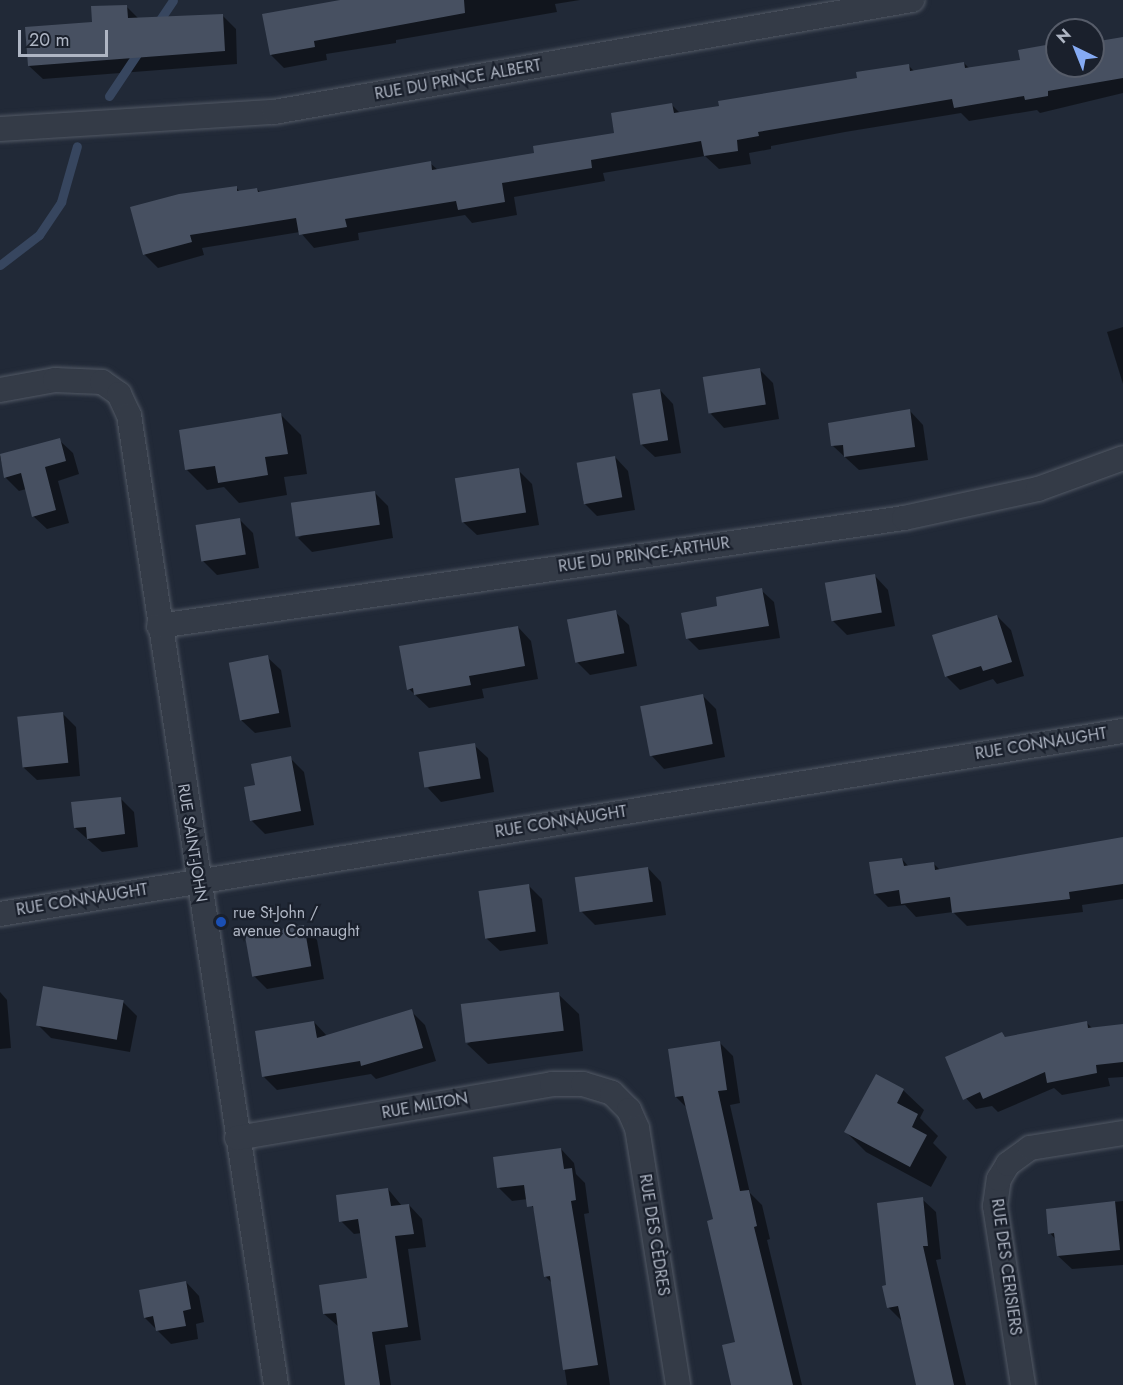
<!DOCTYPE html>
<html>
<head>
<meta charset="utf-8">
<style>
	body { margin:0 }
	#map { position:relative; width:1123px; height:1385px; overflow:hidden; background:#212937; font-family:Jost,sans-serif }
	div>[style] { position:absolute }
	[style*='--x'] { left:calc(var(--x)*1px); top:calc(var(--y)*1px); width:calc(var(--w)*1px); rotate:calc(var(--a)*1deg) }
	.shadow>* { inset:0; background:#0007 }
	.stream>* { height:9px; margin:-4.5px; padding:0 4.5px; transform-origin:4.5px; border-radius:4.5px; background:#37465f }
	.building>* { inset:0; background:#475061; transform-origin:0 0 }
	.roads { filter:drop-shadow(0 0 2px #525965) drop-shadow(0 0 2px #525965) }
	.minor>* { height:24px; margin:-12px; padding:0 12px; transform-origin:12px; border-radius:12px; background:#343b47 }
	.dots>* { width:16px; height:16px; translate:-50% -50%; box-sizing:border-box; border:3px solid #1a202c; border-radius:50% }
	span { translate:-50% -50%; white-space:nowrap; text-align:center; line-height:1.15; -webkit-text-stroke:4.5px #1a202c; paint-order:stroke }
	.street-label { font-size:16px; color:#afb6c4 }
	.poi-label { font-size:16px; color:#afb6c4 }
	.left { translate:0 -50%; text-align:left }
	.north { position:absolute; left:1045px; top:18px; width:60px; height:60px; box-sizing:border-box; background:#1a202c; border:2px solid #565c69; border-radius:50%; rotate:317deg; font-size:16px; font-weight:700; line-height:24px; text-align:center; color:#afb6c4 }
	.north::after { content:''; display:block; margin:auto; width:21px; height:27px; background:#85aaf3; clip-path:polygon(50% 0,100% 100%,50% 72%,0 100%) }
	.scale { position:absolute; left:18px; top:30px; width:90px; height:27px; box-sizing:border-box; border:3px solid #afb6c4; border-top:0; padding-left:8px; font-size:18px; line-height:21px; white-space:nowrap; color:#afb6c4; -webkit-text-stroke:4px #1a202c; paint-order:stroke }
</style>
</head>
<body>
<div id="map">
	<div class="shadow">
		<div style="clip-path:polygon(340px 0,580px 0,555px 4px,557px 12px,396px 40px,396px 43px,326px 54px,327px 60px,284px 68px,271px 55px)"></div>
		<div style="clip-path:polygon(126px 6px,139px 19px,222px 15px,236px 29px,237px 64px,43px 79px,29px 66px)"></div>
		<div style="clip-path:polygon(1123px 38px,1123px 93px,1040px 113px,1037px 110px,969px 121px,961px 113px,845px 132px,771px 146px,771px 149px,749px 153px,751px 164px,719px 169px,705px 156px,603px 173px,605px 181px,514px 197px,517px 215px,472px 223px,465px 215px,358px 233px,359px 240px,314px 248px,300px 232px,202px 248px,204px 255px,158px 268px,144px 254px,236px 187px,240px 192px,257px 189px,261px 193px,430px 163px,438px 170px,536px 154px,616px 134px,672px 105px,681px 114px,859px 79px,908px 65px,915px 72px,964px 63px,970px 69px,1022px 61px,1057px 45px,1057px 66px,1093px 66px,1093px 43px)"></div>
		<div style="clip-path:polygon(1123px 327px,1123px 384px,1107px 332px)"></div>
		<div style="clip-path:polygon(760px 370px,773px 383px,779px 419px,724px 428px,711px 414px)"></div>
		<div style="clip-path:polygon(660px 390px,673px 404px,681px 453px,655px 457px,641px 444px)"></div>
		<div style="clip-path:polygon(910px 411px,923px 425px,928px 460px,859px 470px,833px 446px)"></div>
		<div style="clip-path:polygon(281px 415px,301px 435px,307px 474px,284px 477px,287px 495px,239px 503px,224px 487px,207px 490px,187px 470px)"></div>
		<div style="clip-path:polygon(59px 440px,73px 453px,79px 474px,58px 481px,69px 523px,47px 529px,33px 516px,26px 489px,19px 491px,5px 477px,0 456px)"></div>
		<div style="clip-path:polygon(615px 457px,628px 471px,635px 510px,597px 516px,583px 502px)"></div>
		<div style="clip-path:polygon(518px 470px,532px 484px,539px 525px,477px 535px,463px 522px)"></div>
		<div style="clip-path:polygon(374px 492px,388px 506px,393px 538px,312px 552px,298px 538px)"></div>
		<div style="clip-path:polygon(240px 520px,253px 533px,259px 568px,217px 575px,203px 561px)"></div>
		<div style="clip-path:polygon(875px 576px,888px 590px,895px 626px,847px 635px,833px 621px)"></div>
		<div style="clip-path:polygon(761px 590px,774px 602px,780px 638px,699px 650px,687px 638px,719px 607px)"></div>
		<div style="clip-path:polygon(615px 612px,629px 625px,637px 666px,590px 675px,576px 661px)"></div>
		<div style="clip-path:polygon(997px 616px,1011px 630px,1024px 676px,997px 684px,993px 679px,960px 690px,946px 676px)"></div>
		<div style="clip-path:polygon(518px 627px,531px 641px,538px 679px,482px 689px,484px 698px,429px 708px,409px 689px)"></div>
		<div style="clip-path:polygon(267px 657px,281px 670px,291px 727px,255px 733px,241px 720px)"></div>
		<div style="clip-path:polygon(703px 696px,716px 709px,725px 757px,664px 769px,651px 755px)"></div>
		<div style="clip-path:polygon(63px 714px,76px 727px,80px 776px,37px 780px,23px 767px)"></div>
		<div style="clip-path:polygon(474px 745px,488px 758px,494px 792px,441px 802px,428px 788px)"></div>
		<div style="clip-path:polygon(290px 758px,304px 772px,314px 825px,265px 834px,251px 820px,257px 786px)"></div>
		<div style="clip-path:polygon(120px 798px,134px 812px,138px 847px,102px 852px,75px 828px)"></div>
		<div style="clip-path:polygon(1123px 841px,1123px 899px,1082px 905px,1083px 912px,967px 926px,953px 912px,916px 917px,905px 905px,888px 907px,875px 894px,902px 859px,909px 867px,933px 863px,941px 871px)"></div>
		<div style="clip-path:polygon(648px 868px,661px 882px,666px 915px,595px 925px,581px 911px)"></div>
		<div style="clip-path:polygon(529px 886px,542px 899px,548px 944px,500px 951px,486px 938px)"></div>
		<div style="clip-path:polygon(304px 926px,317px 940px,324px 979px,267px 989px,253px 975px)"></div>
		<div style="clip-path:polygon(0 992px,7px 1000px,11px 1048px,0 1049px)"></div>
		<div style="clip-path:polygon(558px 994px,579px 1014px,583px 1051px,488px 1064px,467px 1044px)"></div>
		<div style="clip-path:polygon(123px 1002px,137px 1016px,130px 1052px,51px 1038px,37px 1024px)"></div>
		<div style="clip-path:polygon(411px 1011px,425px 1025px,436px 1061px,376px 1079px,371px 1074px,277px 1090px,264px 1077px,314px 1022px,328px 1037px)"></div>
		<div style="clip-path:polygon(1086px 1022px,1093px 1029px,1123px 1026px,1123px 1077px,1108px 1078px,1110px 1086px,1062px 1095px,1054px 1088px,998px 1112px,992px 1106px,976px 1109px,963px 1095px,1002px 1034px,1006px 1038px)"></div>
		<div style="clip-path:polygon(720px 1043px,733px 1056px,740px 1103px,730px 1105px,750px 1193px,762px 1205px,770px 1239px,767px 1240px,802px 1385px,733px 1385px,737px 1343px,715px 1220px,688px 1109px,676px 1097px)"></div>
		<div style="clip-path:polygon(903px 1090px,924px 1110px,920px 1118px,938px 1136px,933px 1143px,947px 1157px,931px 1187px,866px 1152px,846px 1132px)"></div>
		<div style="clip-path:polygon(561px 1149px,574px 1163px,576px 1174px,585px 1183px,589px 1213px,584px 1214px,610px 1385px,567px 1385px,552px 1283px,545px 1276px,536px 1213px,528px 1199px,512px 1201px,499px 1188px)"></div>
		<div style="clip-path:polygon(388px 1189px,402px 1206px,409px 1205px,422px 1219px,426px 1247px,408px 1249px,421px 1340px,385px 1345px,391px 1385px,347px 1385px,339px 1327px,324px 1314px,369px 1280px,362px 1233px,354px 1234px,341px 1221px)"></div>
		<div style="clip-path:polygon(922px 1199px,936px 1212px,941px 1259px,936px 1260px,966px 1385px,918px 1385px,902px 1321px,889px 1308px,888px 1286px)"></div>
		<div style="clip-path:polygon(1123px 1201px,1123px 1265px,1072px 1269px,1058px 1256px,1056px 1240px,1050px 1233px,1048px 1210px)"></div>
		<div style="clip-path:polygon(186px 1282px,199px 1296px,204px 1322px,196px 1324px,198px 1339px,171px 1344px,145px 1318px)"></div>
	</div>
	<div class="stream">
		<div style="--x:155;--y:27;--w:32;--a:-56"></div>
		<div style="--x:109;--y:96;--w:58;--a:-56.3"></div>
		<div style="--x:0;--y:265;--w:49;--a:-37.6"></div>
		<div style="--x:39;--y:235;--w:40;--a:-56"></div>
		<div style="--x:61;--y:202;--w:58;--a:-74.1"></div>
	</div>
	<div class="building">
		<div style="clip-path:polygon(340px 0,464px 0,465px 13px,314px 41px,315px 47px,270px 55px,262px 14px)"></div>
		<div style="clip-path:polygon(127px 5px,128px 18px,223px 14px,225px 51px,28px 66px,25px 27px,92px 22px,91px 6px)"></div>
		<div style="clip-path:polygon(1123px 37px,1123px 78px,1048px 91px,1048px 96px,1025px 100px,1024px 96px,954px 108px,952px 99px,758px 132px,759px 136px,737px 140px,738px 151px,704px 156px,701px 141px,591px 160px,592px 168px,502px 183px,505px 202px,458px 210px,456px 201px,345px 219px,347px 227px,299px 235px,296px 218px,190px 235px,192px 242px,143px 255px,130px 207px,179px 194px,237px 186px,237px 191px,257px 188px,258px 192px,431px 161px,432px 170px,534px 153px,533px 146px,614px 133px,611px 113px,672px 103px,674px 113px,719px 106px,718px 101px,857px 78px,856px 72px,909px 64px,910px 71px,964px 62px,965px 68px,1020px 60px,1018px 50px,1057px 43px,1057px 66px,1093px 66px,1093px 42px)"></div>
		<div style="left:760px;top:368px;width:37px;height:58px;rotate:81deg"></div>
		<div style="left:660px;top:389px;width:52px;height:28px;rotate:81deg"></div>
		<div style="clip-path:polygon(910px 409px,915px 447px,844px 457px,843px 445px,831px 446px,828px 423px)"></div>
		<div style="clip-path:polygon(281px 413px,288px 454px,265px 457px,268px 475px,218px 483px,215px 466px,185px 470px,179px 430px)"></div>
		<div style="clip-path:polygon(60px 438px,66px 461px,45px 467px,56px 510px,32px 517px,21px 473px,4px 478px,0 454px)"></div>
		<div style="left:615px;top:456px;width:42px;height:39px;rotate:80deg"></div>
		<div style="left:519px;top:468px;width:45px;height:65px;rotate:81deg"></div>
		<div style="left:375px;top:491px;width:34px;height:85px;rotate:82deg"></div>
		<div style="left:240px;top:518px;width:37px;height:45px;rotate:81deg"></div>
		<div style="left:875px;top:574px;width:39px;height:51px;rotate:80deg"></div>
		<div style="clip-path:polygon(762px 588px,769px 626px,686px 639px,681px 613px,717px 606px,716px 597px)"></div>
		<div style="left:616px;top:610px;width:44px;height:50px;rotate:79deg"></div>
		<div style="clip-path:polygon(997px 615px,1012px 662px,983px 671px,981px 666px,945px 677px,932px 635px)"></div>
		<div style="clip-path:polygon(518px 626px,525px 666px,469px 676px,471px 685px,414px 695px,413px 688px,407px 690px,399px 646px)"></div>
		<div style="left:268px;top:655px;width:59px;height:40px;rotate:79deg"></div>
		<div style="left:703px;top:694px;width:51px;height:64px;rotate:79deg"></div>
		<div style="left:63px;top:712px;width:51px;height:46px;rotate:84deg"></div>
		<div style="left:475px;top:743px;width:36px;height:57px;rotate:81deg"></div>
		<div style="clip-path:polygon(291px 756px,301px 811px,250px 821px,244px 787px,255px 785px,251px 764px)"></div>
		<div style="clip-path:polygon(121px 797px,125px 834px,87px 839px,86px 827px,74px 828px,71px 802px)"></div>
		<div style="clip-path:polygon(1123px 837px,1123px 884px,1069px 892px,1070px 899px,952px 913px,950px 897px,901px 904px,899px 890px,874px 894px,869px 862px,902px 858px,904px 866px,934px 862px,935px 870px)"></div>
		<div style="left:648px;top:867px;width:35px;height:74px;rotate:82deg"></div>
		<div style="left:529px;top:884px;width:48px;height:51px;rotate:82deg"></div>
		<div style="left:304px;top:925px;width:42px;height:60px;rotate:80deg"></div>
		<div style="left:43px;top:986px;width:82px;height:40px;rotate:10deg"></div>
		<div style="left:559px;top:992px;width:39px;height:99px;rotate:83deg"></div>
		<div style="clip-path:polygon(412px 1009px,423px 1048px,361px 1066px,360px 1061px,262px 1077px,255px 1031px,314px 1021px,317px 1038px)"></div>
		<div style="clip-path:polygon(1087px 1021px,1088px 1028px,1123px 1024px,1123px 1062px,1096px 1065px,1097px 1073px,1047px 1083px,1045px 1072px,983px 1099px,980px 1092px,963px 1100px,945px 1057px,1002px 1032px,1005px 1037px)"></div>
		<div style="clip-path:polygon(720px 1041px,727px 1090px,718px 1091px,740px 1191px,749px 1190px,757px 1226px,754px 1227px,793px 1385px,731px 1385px,722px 1345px,735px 1342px,707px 1221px,713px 1219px,683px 1096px,675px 1097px,668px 1049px)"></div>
		<div style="clip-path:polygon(876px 1074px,904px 1089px,897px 1103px,918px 1114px,912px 1127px,927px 1135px,910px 1167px,844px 1132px)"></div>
		<div style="clip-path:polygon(561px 1148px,564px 1169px,572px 1168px,576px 1200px,571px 1201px,598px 1365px,563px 1370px,550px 1276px,544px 1277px,533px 1206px,527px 1207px,524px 1185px,497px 1188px,493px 1157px)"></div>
		<div style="clip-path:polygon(388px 1188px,391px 1206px,409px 1204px,414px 1234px,395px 1236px,408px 1327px,372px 1332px,380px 1385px,345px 1385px,336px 1313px,323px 1314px,319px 1285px,367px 1278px,358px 1219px,339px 1222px,336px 1195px)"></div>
		<div style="clip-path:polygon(923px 1197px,928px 1246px,923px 1246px,954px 1385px,916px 1385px,898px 1306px,887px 1308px,882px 1286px,886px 1285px,877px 1203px)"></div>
		<div style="clip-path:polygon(1115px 1201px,1120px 1250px,1057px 1256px,1054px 1233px,1048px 1234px,1046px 1209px)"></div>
		<div style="clip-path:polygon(186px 1281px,191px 1309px,183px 1311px,186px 1326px,156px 1331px,153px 1316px,144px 1318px,139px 1290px)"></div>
	</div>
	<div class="roads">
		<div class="minor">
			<div style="--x:0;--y:129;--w:275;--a:-3.6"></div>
			<div style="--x:274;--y:112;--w:648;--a:-9.96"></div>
			<div style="--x:0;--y:390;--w:56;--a:-10.3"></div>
			<div style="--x:55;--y:380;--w:47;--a:2.4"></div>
			<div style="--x:102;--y:382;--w:21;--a:35"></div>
			<div style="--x:119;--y:394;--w:23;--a:65"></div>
			<div style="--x:129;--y:415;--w:981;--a:81.38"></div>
			<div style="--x:159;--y:626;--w:753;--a:-8.25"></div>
			<div style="--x:904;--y:518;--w:137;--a:-12.2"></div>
			<div style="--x:1038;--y:489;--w:90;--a:-20"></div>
			<div style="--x:0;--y:914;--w:1138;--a:-9.26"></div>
			<div style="--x:237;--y:1138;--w:320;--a:-9.7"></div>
			<div style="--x:552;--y:1084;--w:31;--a:0"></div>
			<div style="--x:583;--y:1084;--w:30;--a:17"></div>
			<div style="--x:612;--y:1093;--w:24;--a:45"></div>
			<div style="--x:629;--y:1110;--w:20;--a:66"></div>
			<div style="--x:637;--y:1128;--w:260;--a:80.9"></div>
			<div style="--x:1023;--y:1385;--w:181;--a:-98.9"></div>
			<div style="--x:995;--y:1206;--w:27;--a:-82"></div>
			<div style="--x:999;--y:1179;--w:17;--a:-59"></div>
			<div style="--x:1008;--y:1164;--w:27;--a:-36"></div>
			<div style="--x:1030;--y:1148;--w:94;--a:-9.2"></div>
		</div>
	</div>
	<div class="dots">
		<div style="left:221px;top:922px;background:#1a4fb4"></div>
	</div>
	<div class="street-label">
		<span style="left:458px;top:80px;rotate:-10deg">RUE DU PRINCE ALBERT</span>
		<span style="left:644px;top:555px;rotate:-8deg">RUE DU PRINCE-ARTHUR</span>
		<span style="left:1041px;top:744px;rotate:-9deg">RUE CONNAUGHT</span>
		<span style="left:561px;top:822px;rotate:-9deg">RUE CONNAUGHT</span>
		<span style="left:192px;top:843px;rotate:81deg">RUE SAINT-JOHN</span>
		<span style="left:82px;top:900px;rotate:-9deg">RUE CONNAUGHT</span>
		<span style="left:425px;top:1106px;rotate:-10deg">RUE MILTON</span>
		<span style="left:654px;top:1235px;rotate:81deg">RUE DES CÈDRES</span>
		<span style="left:1006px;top:1267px;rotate:82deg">RUE DES CERISIERS</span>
	</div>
	<div class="poi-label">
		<span class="left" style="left:233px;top:922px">rue St-John /<br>avenue Connaught</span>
	</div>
	<div class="north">N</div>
	<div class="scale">20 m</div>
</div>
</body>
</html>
